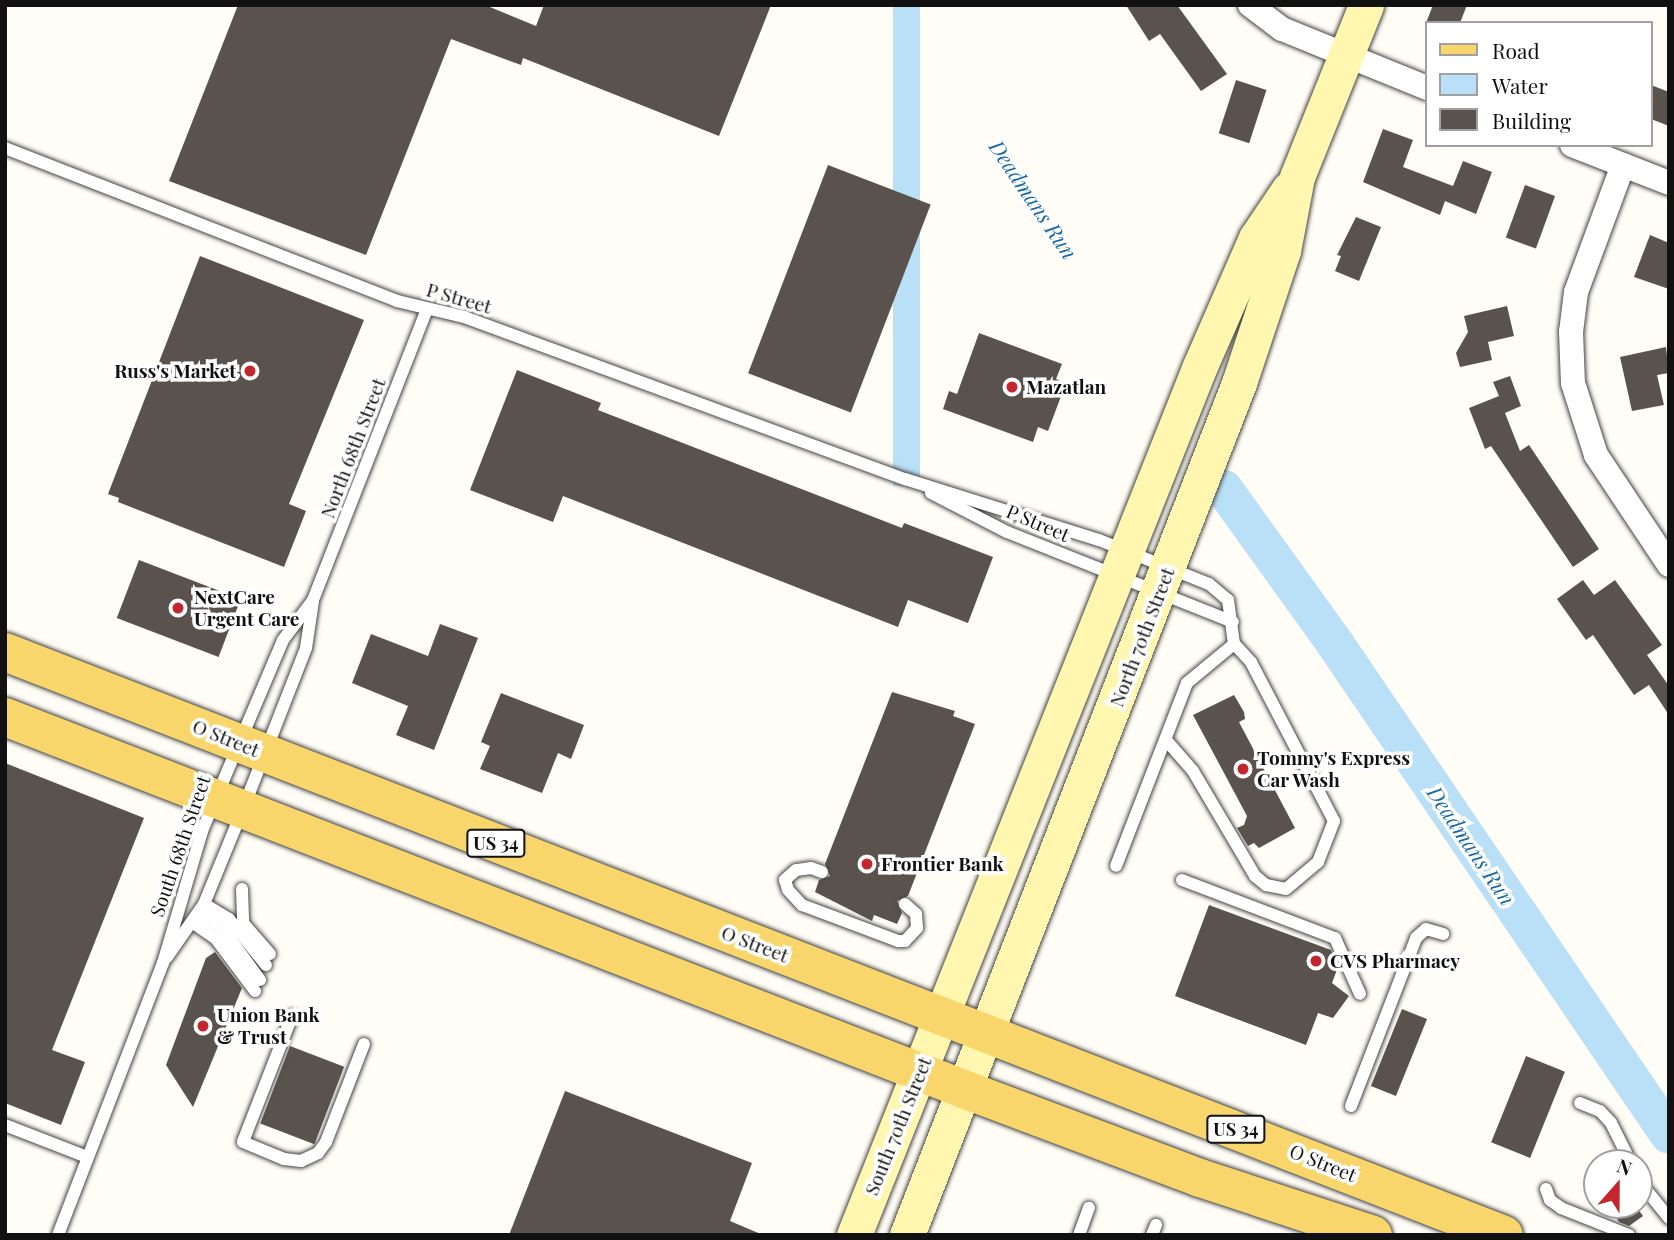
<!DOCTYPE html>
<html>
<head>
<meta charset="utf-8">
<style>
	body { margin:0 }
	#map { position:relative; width:1674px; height:1240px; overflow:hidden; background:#fffdf5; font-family:"Playfair Display",serif }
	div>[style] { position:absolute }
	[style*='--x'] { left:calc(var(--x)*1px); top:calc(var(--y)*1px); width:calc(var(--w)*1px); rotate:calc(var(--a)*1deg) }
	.water>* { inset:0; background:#b9e0f7; transform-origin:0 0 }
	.river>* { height:38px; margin:-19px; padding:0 19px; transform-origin:19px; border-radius:19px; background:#b9e0f7 }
	.building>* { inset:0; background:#5a524d; transform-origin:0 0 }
	.roads { filter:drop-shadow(0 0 2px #444) drop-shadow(0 0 2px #444) }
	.service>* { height:12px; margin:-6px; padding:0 6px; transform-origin:6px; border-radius:6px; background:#fff }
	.minor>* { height:24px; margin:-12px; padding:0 12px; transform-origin:12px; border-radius:12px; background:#fff }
	.secondary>* { height:35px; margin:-17.5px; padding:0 17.5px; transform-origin:17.5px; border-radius:17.5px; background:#fff6b0 }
	.primary>* { height:38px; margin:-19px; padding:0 19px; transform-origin:19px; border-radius:19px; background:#f9d66b }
	.dots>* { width:19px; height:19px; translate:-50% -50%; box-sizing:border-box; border:4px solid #fff; border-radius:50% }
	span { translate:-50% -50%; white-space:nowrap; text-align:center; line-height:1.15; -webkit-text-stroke:7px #fff; paint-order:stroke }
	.shield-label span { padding:2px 5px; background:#fff; border:2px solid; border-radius:5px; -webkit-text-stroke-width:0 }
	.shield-label { font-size:18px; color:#111; font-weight:700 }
	.street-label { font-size:19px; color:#111 }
	.poi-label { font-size:19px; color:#111; font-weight:700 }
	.right { translate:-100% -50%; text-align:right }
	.left { translate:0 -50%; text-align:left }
	.water-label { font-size:21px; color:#1768a6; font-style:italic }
	.frame { position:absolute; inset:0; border:7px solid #111; pointer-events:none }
	.legend { position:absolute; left:1425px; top:21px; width:228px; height:126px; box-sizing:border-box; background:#fff; border:2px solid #a0a0a0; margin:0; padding:9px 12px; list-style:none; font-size:21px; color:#111 }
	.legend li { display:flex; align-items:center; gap:14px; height:35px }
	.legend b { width:35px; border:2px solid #a0a0a0 }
	.north { position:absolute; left:1583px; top:1149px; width:70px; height:70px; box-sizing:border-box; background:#fff; border:2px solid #a0a0a0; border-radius:50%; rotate:21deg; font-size:19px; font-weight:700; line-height:28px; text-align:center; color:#111 }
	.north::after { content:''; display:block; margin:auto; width:24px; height:32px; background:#c4262e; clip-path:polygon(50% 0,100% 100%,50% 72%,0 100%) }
</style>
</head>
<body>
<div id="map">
	<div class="water">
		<div style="left:893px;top:5px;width:27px;height:481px"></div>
	</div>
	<div class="river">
		<div style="--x:1224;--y:489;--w:192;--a:54.3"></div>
		<div style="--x:1336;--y:645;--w:592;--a:55.8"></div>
	</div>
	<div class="building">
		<div style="clip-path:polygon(238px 5px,485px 5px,536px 26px,544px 5px,771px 5px,719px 136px,523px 58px,521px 65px,451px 39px,366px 255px,169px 181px)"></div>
		<div style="clip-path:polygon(1126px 5px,1177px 5px,1227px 74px,1201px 91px,1160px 34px,1149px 41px)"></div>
		<div style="clip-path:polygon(1433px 5px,1467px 5px,1460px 23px,1426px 23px)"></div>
		<div style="left:1236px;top:80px;width:32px;height:56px;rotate:18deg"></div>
		<div style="clip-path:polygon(1651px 85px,1669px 92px,1669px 126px,1651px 119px)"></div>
		<div style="clip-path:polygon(1383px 129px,1413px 140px,1403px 167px,1453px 186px,1463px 161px,1492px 172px,1476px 214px,1445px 201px,1440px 215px,1363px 182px)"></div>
		<div style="left:828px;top:165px;width:110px;height:223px;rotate:21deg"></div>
		<div style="left:1525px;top:185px;width:32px;height:56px;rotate:20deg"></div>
		<div style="clip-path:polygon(1356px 217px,1381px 227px,1359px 281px,1335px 271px,1341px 256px,1337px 255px)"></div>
		<div style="clip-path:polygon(1650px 235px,1669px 243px,1669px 289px,1634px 277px)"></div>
		<div style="clip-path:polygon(200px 256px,364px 320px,289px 504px,306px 511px,284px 567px,118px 502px,119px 498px,108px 494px)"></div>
		<div style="clip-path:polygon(1507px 306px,1514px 336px,1488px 342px,1492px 360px,1460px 367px,1456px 353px,1468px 332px,1464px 316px)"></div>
		<div style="clip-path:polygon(979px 333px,1062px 364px,1056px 379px,1066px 383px,1048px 431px,1038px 427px,1033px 442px,943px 409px,949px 391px,957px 394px)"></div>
		<div style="clip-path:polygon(1666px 347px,1669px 373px,1657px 375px,1664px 405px,1632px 411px,1620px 357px)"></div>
		<div style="clip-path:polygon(517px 370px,601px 403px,598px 410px,902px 528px,904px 523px,993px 557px,968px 623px,908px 600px,898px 627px,563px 496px,553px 522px,470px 490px)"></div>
		<div style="clip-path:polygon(1510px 376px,1521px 406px,1505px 413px,1520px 451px,1529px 445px,1599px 549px,1573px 567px,1491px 446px,1485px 449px,1469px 408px,1499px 396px,1493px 382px)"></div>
		<div style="left:139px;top:560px;width:109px;height:62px;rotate:21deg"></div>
		<div style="clip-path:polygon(1583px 580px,1594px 595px,1615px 580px,1662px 645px,1647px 655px,1669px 686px,1669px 715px,1649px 685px,1634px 695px,1593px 635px,1586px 640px,1557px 599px)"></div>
		<div style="clip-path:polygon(440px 624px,478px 638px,434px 750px,396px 735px,408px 706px,352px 683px,371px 634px,428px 656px)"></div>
		<div style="clip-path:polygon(892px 692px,955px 711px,953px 716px,975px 724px,908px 896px,897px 901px,902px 913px,897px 924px,874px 915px,872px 921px,815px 892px,819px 880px,830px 876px,825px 864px)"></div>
		<div style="clip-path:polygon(501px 693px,584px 725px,571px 759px,558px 753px,542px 793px,480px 769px,490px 746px,481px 742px)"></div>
		<div style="clip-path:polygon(1234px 695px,1244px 712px,1245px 719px,1239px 722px,1295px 828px,1259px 848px,1254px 843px,1248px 846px,1237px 828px,1244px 825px,1247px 816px,1193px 715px)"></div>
		<div style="clip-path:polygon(5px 763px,144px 818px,52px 1050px,85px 1062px,61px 1125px,5px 1103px)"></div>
		<div style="clip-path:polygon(1209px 905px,1331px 950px,1338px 967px,1332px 983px,1349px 996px,1333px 1018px,1318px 1013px,1306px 1045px,1175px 996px)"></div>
		<div style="clip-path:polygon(215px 952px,242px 988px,193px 1107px,166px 1065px,206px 958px)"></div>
		<div style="left:1402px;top:1009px;width:27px;height:83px;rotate:22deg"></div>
		<div style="left:290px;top:1046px;width:58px;height:83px;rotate:21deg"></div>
		<div style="left:1526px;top:1056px;width:42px;height:93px;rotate:22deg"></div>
		<div style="clip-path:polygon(565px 1091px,752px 1163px,730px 1221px,763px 1235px,509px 1235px)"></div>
		<div style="clip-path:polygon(1608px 1205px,1635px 1205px,1643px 1216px,1629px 1226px,1619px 1222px)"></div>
	</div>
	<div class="roads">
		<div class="service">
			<div style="--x:5;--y:148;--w:421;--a:21.3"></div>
			<div style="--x:397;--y:301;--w:69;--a:13.4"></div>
			<div style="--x:464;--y:317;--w:470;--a:20.2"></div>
			<div style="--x:905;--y:479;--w:203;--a:17.5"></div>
			<div style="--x:1099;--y:540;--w:118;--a:21.8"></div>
			<div style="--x:1209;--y:584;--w:25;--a:40"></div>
			<div style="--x:1228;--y:600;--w:44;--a:82.2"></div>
			<div style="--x:1234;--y:644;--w:61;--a:140.3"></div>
			<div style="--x:1187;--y:683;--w:196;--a:111.2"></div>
			<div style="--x:931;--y:493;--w:85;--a:27.2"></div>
			<div style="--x:1007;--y:532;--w:243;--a:21.7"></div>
			<div style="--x:1166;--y:740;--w:41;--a:48.9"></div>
			<div style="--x:1193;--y:771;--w:122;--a:59.4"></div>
			<div style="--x:1255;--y:876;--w:14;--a:39"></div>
			<div style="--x:1266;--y:885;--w:20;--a:11"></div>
			<div style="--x:1286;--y:889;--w:42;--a:-40.2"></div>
			<div style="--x:1318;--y:862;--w:44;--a:-68.7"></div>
			<div style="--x:1334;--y:821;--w:179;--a:-117.6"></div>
			<div style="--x:1251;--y:662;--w:25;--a:-133"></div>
			<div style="--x:822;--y:872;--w:12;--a:-160"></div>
			<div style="--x:811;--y:868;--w:15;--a:172"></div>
			<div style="--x:796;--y:870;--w:15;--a:138"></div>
			<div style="--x:785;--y:880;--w:10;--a:73"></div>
			<div style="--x:788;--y:890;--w:21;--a:47"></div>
			<div style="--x:802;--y:905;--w:103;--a:20.6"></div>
			<div style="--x:898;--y:941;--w:7;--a:0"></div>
			<div style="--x:905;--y:941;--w:18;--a:-47"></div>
			<div style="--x:917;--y:928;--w:14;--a:-94"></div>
			<div style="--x:916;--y:914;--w:15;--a:-138"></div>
			<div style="--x:1182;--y:880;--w:164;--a:20.8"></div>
			<div style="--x:1335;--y:938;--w:61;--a:65.9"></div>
			<div style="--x:242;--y:889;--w:34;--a:88"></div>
			<div style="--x:243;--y:923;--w:41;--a:48.9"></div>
			<div style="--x:204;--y:904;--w:29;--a:31"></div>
			<div style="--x:229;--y:919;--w:59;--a:51.2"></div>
			<div style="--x:199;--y:913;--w:29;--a:34"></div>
			<div style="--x:223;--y:929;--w:63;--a:54"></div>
			<div style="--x:192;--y:922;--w:29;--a:35"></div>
			<div style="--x:216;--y:939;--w:65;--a:53.1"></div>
			<div style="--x:167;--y:957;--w:65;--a:-55.1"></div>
			<div style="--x:204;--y:904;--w:103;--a:-67.7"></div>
			<div style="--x:243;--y:809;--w:173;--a:-68.6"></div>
			<div style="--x:306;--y:648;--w:48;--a:-81.5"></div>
			<div style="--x:292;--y:1016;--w:135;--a:111.3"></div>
			<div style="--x:243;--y:1142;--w:44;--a:22.5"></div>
			<div style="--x:284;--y:1159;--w:17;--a:7"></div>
			<div style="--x:301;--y:1161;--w:19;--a:-25"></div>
			<div style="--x:318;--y:1153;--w:14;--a:-54"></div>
			<div style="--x:326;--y:1142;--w:105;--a:-68.8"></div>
			<div style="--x:1580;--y:1103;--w:22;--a:22"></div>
			<div style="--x:1600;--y:1111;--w:16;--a:47"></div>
			<div style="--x:1611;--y:1123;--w:45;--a:63.4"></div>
			<div style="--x:1351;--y:1106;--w:180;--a:-68.8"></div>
			<div style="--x:1416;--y:938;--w:13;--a:-42"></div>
			<div style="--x:1426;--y:929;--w:18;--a:16"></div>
			<div style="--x:5;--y:1125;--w:88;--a:21.3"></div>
			<div style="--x:1639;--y:1181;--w:48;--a:51"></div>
			<div style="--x:1546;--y:1189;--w:12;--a:70"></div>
			<div style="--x:1550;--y:1200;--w:14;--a:36"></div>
			<div style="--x:1561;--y:1208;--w:73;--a:21.7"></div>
			<div style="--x:58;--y:1235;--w:292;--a:-68.9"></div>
			<div style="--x:163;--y:963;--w:138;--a:-73.5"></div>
			<div style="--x:202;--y:831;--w:207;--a:-67"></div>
			<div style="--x:283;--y:640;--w:50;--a:-53.1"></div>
			<div style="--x:313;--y:600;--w:313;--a:-68.6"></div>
			<div style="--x:1079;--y:1235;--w:29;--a:-70"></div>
			<div style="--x:1152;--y:1235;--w:11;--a:-68"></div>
		</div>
		<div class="minor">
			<div style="--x:1250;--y:5;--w:40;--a:37"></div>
			<div style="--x:1282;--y:29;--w:157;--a:22.1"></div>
			<div style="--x:1572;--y:145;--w:104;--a:21.4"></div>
			<div style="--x:1623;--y:165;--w:135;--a:110.3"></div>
			<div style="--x:1576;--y:292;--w:40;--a:97.1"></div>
			<div style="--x:1571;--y:332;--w:51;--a:87.8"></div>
			<div style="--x:1573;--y:383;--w:76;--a:72.3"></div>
			<div style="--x:1596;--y:455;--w:132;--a:56.4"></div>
		</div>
		<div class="secondary">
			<div style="--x:854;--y:1235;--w:935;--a:-68.29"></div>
			<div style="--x:1200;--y:366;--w:140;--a:-66.4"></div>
			<div style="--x:1256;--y:238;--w:59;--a:-56"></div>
			<div style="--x:907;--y:1235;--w:914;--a:-68.71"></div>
			<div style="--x:1239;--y:383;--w:139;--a:-71.6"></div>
			<div style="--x:1283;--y:251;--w:75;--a:-79.3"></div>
			<div style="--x:1297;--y:177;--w:185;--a:-68.1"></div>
		</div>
		<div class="primary">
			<div style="--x:5;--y:652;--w:1608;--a:21.25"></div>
			<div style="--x:5;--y:717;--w:1031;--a:21.21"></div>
			<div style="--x:966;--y:1090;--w:250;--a:20.6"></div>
			<div style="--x:1200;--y:1178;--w:182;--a:18.2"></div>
		</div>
	</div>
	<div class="dots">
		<div style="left:250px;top:371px;background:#c4262e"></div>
		<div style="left:1012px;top:387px;background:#c4262e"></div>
		<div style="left:178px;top:608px;background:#c4262e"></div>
		<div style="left:1243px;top:769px;background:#c4262e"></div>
		<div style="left:867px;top:864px;background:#c4262e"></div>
		<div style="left:1316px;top:961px;background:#c4262e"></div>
		<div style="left:203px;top:1026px;background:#c4262e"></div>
	</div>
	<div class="shield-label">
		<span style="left:496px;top:843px">US 34</span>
		<span style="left:1236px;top:1129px">US 34</span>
	</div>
	<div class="street-label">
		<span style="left:459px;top:298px;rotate:16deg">P Street</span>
		<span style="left:353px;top:448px;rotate:-69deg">North 68th Street</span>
		<span style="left:1038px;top:523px;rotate:23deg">P Street</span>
		<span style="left:1142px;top:637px;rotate:-69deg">North 70th Street</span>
		<span style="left:226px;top:738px;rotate:22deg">O Street</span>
		<span style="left:180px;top:846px;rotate:-71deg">South 68th Street</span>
		<span style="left:755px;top:944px;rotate:21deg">O Street</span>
		<span style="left:898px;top:1126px;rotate:-68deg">South 70th Street</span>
		<span style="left:1323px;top:1163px;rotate:22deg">O Street</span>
	</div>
	<div class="poi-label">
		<span class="right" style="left:236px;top:371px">Russ's Market</span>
		<span class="left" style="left:1026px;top:387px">Mazatlan</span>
		<span class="left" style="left:194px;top:608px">NextCare<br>Urgent Care</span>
		<span class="left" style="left:1257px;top:769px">Tommy's Express<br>Car Wash</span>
		<span class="left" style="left:881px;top:864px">Frontier Bank</span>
		<span class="left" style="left:1330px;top:961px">CVS Pharmacy</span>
		<span class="left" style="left:217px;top:1026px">Union Bank<br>&amp; Trust</span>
	</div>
	<div class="water-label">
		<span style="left:1034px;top:199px;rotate:56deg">Deadmans Run</span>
		<span style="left:1472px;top:845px;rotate:56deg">Deadmans Run</span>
	</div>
	<div class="frame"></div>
	<ul class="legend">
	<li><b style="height:9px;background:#f9d66b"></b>Road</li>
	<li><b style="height:19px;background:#b9e0f7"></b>Water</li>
	<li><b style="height:19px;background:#5a524d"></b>Building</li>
	</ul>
	<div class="north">N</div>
</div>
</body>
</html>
